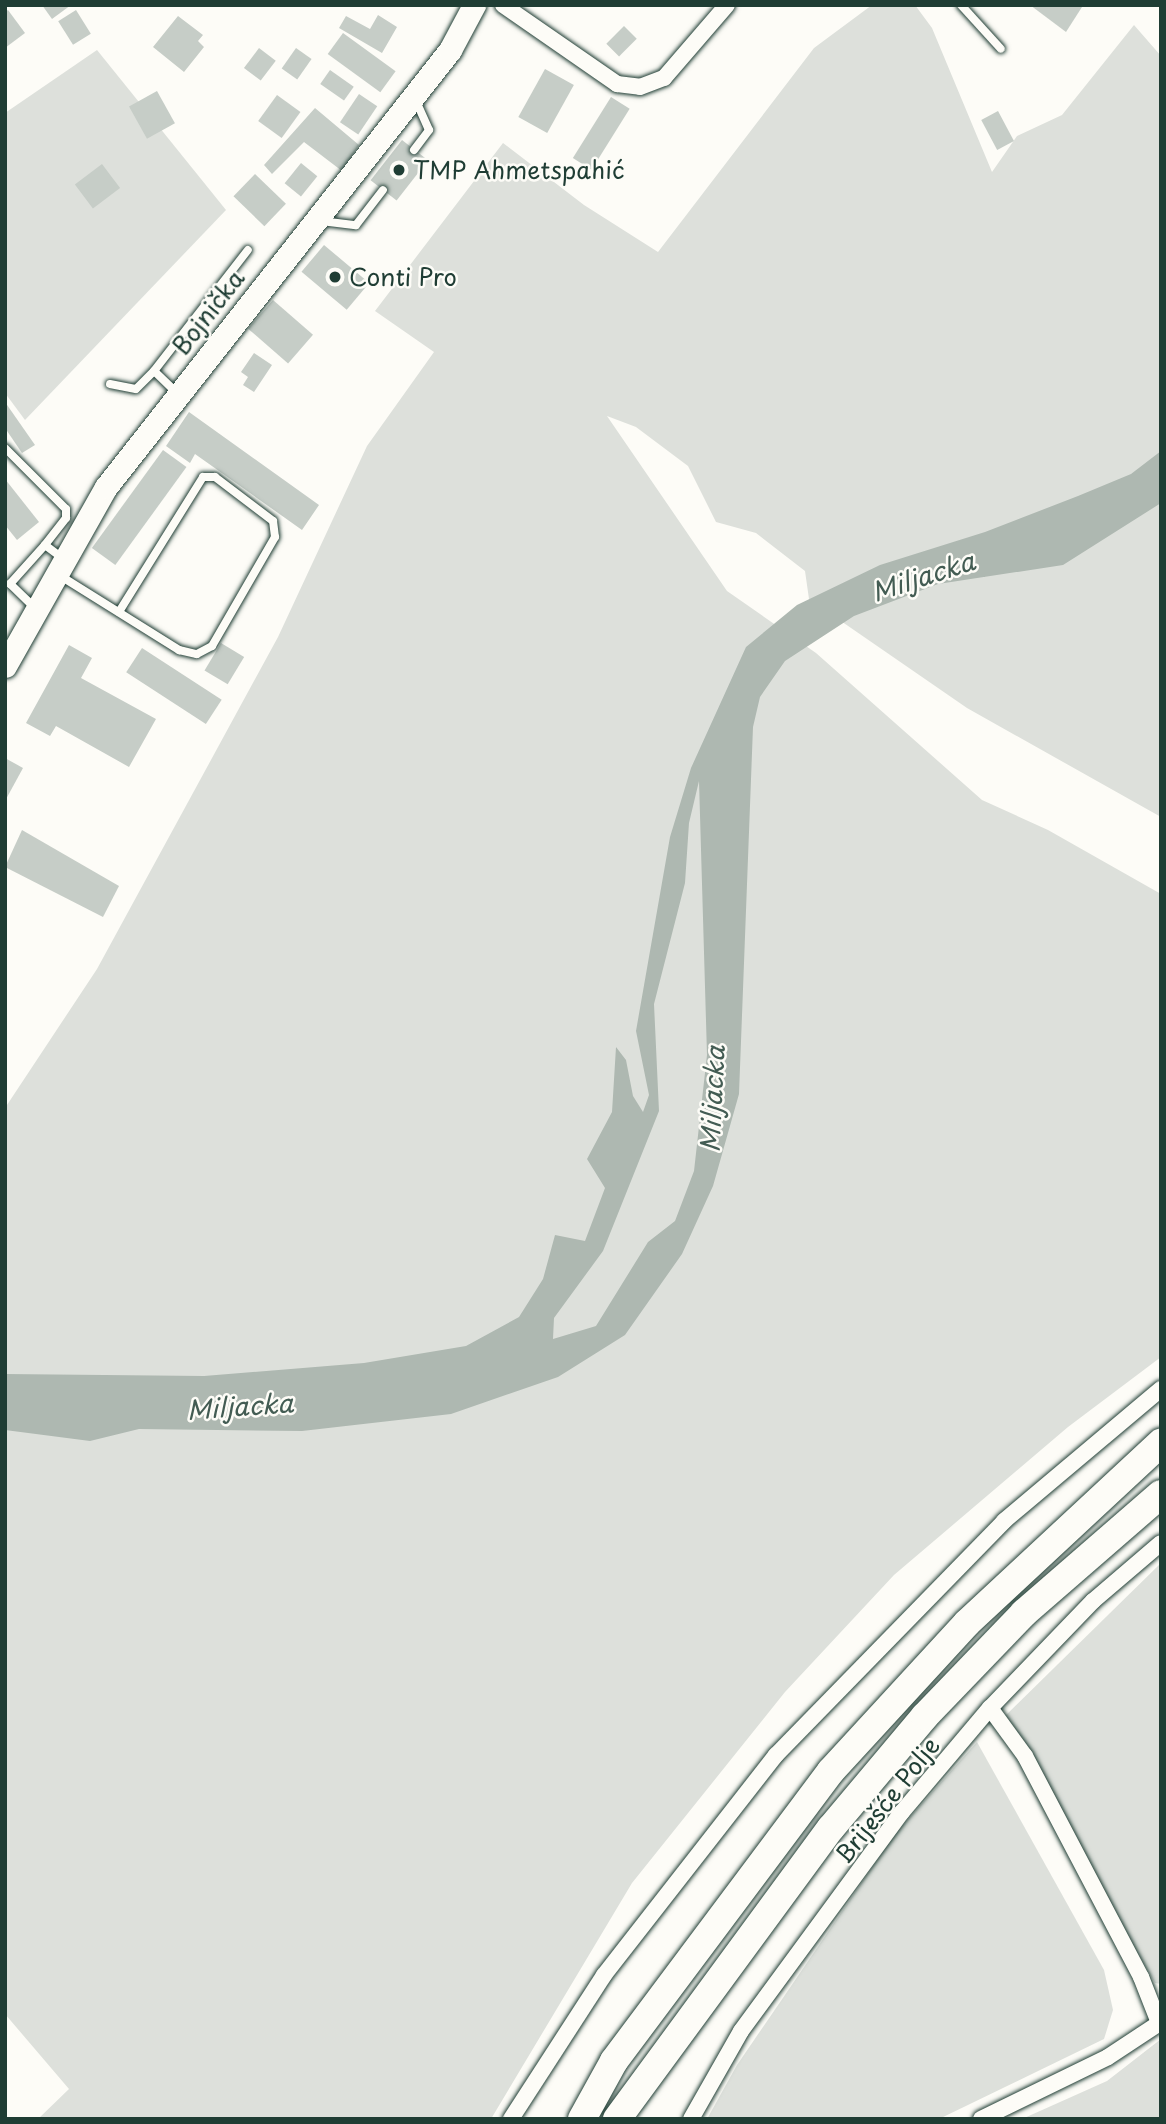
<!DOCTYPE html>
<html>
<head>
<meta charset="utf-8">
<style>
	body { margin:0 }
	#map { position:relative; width:1166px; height:2124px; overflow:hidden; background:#fdfcf7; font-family:"Playpen Sans",sans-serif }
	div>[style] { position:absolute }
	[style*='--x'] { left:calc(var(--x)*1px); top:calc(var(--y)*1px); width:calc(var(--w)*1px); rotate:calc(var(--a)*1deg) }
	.green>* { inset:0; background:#dde0db }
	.water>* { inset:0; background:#aeb8b1 }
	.building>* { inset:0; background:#c6cdc7; transform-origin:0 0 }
	.roads { filter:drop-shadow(0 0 2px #1f3d34) drop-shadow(0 0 2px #1f3d34) }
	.lane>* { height:8px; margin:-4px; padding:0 4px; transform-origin:4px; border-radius:4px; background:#fdfcf7 }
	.street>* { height:16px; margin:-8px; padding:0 8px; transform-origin:8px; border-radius:8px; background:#fdfcf7 }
	.secondary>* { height:23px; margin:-11.5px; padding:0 11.5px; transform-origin:11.5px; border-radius:11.5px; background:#fdfcf7 }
	.highway>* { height:28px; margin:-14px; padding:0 14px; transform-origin:14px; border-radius:14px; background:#fdfcf7 }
	.dots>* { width:19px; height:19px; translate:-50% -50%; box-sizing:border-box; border:4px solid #fdfcf7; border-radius:50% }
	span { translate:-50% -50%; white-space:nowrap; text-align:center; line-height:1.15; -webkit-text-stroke:5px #fdfcf7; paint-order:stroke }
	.poi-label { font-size:24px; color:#1f3d34 }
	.left { translate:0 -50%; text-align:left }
	.street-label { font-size:24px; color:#1f3d34 }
	.water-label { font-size:26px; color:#435c53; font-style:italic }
	.frame { position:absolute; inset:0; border:7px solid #1f3d34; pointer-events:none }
</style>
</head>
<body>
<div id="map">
	<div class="green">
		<div style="clip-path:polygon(872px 5px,915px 5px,932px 28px,992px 172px,1017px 136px,1062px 115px,1134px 25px,1161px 56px,1161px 817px,967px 708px,809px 599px,805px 571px,756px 533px,716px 522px,688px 466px,636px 427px,607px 416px,727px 591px,816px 653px,982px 800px,1048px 830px,1161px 894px,1161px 1357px,1068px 1427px,894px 1575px,785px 1692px,632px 1883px,491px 2119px,38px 2119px,69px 2089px,5px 2014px,5px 1108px,97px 969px,278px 637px,367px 446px,434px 352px,375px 311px,503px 143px,584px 205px,658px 252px,814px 48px)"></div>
		<div style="clip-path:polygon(97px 50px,226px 210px,25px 420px,5px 393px,5px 113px)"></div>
		<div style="clip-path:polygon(1161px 1563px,1161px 1984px,1155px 1983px,1002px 1719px)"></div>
		<div style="clip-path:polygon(977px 1742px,1104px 1970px,1113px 2010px,1104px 2039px,939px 2119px,707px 2119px,737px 2065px,895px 1834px)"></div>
		<div style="clip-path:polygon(1161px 2039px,1161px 2119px,1022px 2119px,1107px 2081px)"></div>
	</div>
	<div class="water">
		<div style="clip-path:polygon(evenodd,1161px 451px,1161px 503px,1063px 565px,938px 584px,854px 616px,785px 661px,760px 697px,753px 727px,739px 1094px,713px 1186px,682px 1254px,625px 1335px,558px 1377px,451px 1414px,302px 1431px,139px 1429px,90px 1441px,5px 1430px,5px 1374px,204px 1376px,364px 1363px,466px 1346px,519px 1317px,543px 1279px,555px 1235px,585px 1241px,605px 1188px,587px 1159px,612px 1112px,616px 1047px,626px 1060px,633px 1096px,643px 1112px,649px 1095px,636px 1031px,670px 837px,691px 768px,746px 647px,797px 605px,880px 565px,985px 532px,1078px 496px,1131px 474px,1161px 451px,699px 781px,707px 1055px,694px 1171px,675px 1221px,648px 1242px,596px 1326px,553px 1339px,554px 1318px,603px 1251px,659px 1111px,654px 1004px,685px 883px,689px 823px,699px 781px)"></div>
	</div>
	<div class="building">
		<div style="clip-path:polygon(42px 5px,71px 5px,52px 19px)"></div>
		<div style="clip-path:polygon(1030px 5px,1079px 5px,1082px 7px,1066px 32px)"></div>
		<div style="clip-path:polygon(8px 10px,25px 33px,5px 48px,5px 12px)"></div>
		<div style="left:76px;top:10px;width:28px;height:21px;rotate:58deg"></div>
		<div style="clip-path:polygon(378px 15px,397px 27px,382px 53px,339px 28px,346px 16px,370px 29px)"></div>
		<div style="clip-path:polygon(178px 16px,203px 35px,198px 41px,204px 47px,184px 72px,153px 47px)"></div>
		<div style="left:624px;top:26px;width:18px;height:25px;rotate:45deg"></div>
		<div style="left:343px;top:33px;width:65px;height:26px;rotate:36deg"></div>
		<div style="left:259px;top:48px;width:21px;height:25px;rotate:37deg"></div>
		<div style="left:296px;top:48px;width:19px;height:25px;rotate:35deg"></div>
		<div style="left:545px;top:69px;width:33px;height:55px;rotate:29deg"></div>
		<div style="left:330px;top:70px;width:29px;height:17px;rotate:35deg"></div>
		<div style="left:157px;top:91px;width:37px;height:32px;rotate:61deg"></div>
		<div style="left:359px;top:94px;width:22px;height:34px;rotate:34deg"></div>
		<div style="left:277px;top:95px;width:29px;height:32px;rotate:36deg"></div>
		<div style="left:611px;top:97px;width:22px;height:72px;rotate:32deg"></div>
		<div style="clip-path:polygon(315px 108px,359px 145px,342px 171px,304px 142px,272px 174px,264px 165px)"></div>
		<div style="left:998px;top:111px;width:34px;height:19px;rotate:62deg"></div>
		<div style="left:402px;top:140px;width:33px;height:51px;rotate:38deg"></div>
		<div style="left:301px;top:163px;width:21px;height:26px;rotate:39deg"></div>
		<div style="left:102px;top:164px;width:30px;height:34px;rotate:53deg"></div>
		<div style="left:255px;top:174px;width:43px;height:31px;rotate:44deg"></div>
		<div style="left:324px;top:245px;width:59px;height:35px;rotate:40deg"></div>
		<div style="left:273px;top:300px;width:53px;height:38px;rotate:41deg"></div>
		<div style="clip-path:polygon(254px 353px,272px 365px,254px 392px,243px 385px,248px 377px,241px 372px)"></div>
		<div style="clip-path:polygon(5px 402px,35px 445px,22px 453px,5px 428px)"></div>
		<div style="clip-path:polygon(189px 412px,319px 505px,302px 530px,195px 454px,190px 463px,166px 446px)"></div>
		<div style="left:163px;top:450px;width:29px;height:121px;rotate:36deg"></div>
		<div style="clip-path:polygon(5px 479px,39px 522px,17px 540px,5px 525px)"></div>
		<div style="left:221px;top:643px;width:27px;height:32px;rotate:31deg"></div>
		<div style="clip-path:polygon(69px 645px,92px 658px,81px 678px,156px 719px,129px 767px,56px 726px,50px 736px,26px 723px)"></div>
		<div style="left:142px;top:648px;width:95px;height:29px;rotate:33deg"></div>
		<div style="clip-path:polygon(5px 758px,23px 768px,5px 801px)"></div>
		<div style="clip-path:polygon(22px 830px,119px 886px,103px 917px,5px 867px)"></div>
	</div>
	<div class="roads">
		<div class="lane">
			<div style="--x:961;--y:5;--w:59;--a:47.7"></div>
			<div style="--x:414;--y:150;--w:25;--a:-53"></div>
			<div style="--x:429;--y:130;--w:32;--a:-114"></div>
			<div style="--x:321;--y:221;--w:35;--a:7"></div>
			<div style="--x:356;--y:225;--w:44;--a:-52.4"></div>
			<div style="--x:110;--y:384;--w:26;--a:11"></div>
			<div style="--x:136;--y:389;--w:25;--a:-45"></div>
			<div style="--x:178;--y:394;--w:33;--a:-136"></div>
			<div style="--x:154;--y:371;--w:153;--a:-52.2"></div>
			<div style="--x:5;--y:448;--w:86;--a:45"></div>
			<div style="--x:66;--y:509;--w:9;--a:90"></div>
			<div style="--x:66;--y:518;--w:34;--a:128"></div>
			<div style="--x:45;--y:545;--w:21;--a:37"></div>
			<div style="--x:59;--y:575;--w:142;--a:32"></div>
			<div style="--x:179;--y:650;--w:18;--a:13"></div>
			<div style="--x:197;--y:654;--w:17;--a:-28"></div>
			<div style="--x:212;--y:646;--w:126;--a:-60"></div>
			<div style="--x:275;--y:537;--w:16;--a:-97"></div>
			<div style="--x:273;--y:521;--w:73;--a:-142.8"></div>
			<div style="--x:215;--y:477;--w:12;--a:180"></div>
			<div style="--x:203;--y:477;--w:159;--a:121.9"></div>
			<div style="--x:35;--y:608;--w:35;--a:-136"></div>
			<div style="--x:10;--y:584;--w:52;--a:-48.1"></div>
		</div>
		<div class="street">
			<div style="--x:503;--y:5;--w:139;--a:34.7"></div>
			<div style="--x:617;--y:84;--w:23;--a:7"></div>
			<div style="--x:640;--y:87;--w:26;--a:-21"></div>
			<div style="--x:664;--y:78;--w:96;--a:-49.2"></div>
			<div style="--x:990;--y:1708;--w:59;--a:53.9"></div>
			<div style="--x:1025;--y:1756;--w:250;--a:62.3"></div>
			<div style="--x:1141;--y:1977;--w:49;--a:68.6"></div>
			<div style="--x:511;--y:2119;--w:171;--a:-57.1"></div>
			<div style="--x:604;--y:1975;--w:279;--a:-52"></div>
			<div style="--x:776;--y:1755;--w:327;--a:-45.7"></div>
			<div style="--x:1004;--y:1521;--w:205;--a:-40.1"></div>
			<div style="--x:691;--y:2119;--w:101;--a:-60.4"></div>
			<div style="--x:741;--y:2031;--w:272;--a:-53.7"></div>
			<div style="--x:902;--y:1812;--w:136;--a:-49.8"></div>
			<div style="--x:990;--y:1708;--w:149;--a:-46.1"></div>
			<div style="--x:1093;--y:1601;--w:89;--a:-40.5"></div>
			<div style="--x:981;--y:2119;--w:141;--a:-26"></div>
			<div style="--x:1108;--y:2057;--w:64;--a:-33.4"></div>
		</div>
		<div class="secondary">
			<div style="--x:5;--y:666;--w:206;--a:-60.6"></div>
			<div style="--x:106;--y:487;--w:556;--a:-51.79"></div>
			<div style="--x:450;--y:50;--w:51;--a:-61.9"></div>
		</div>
		<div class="highway">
			<div style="--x:582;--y:2119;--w:66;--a:-61.1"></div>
			<div style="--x:614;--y:2061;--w:362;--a:-53.2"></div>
			<div style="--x:831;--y:1771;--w:201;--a:-47.4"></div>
			<div style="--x:967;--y:1623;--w:265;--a:-42.9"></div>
			<div style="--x:617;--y:2119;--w:361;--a:-53.7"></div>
			<div style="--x:831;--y:1828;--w:146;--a:-50"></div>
			<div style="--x:925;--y:1716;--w:143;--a:-46.1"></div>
			<div style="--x:1024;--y:1613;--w:181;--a:-41"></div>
		</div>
	</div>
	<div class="dots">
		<div style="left:399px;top:170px;background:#1f3d34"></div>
		<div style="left:335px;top:277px;background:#1f3d34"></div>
	</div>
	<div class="poi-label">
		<span class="left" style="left:413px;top:170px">TMP Ahmetspahić</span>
		<span class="left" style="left:349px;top:277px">Conti Pro</span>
	</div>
	<div class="street-label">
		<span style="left:208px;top:312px;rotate:-52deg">Bojnička</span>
		<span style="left:887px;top:1800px;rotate:-52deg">Briješće Polje</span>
	</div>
	<div class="water-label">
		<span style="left:923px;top:576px;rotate:-18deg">Miljacka</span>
		<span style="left:712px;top:1099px;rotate:-87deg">Miljacka</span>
		<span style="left:240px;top:1406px;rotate:-4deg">Miljacka</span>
	</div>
	<div class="frame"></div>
</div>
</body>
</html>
